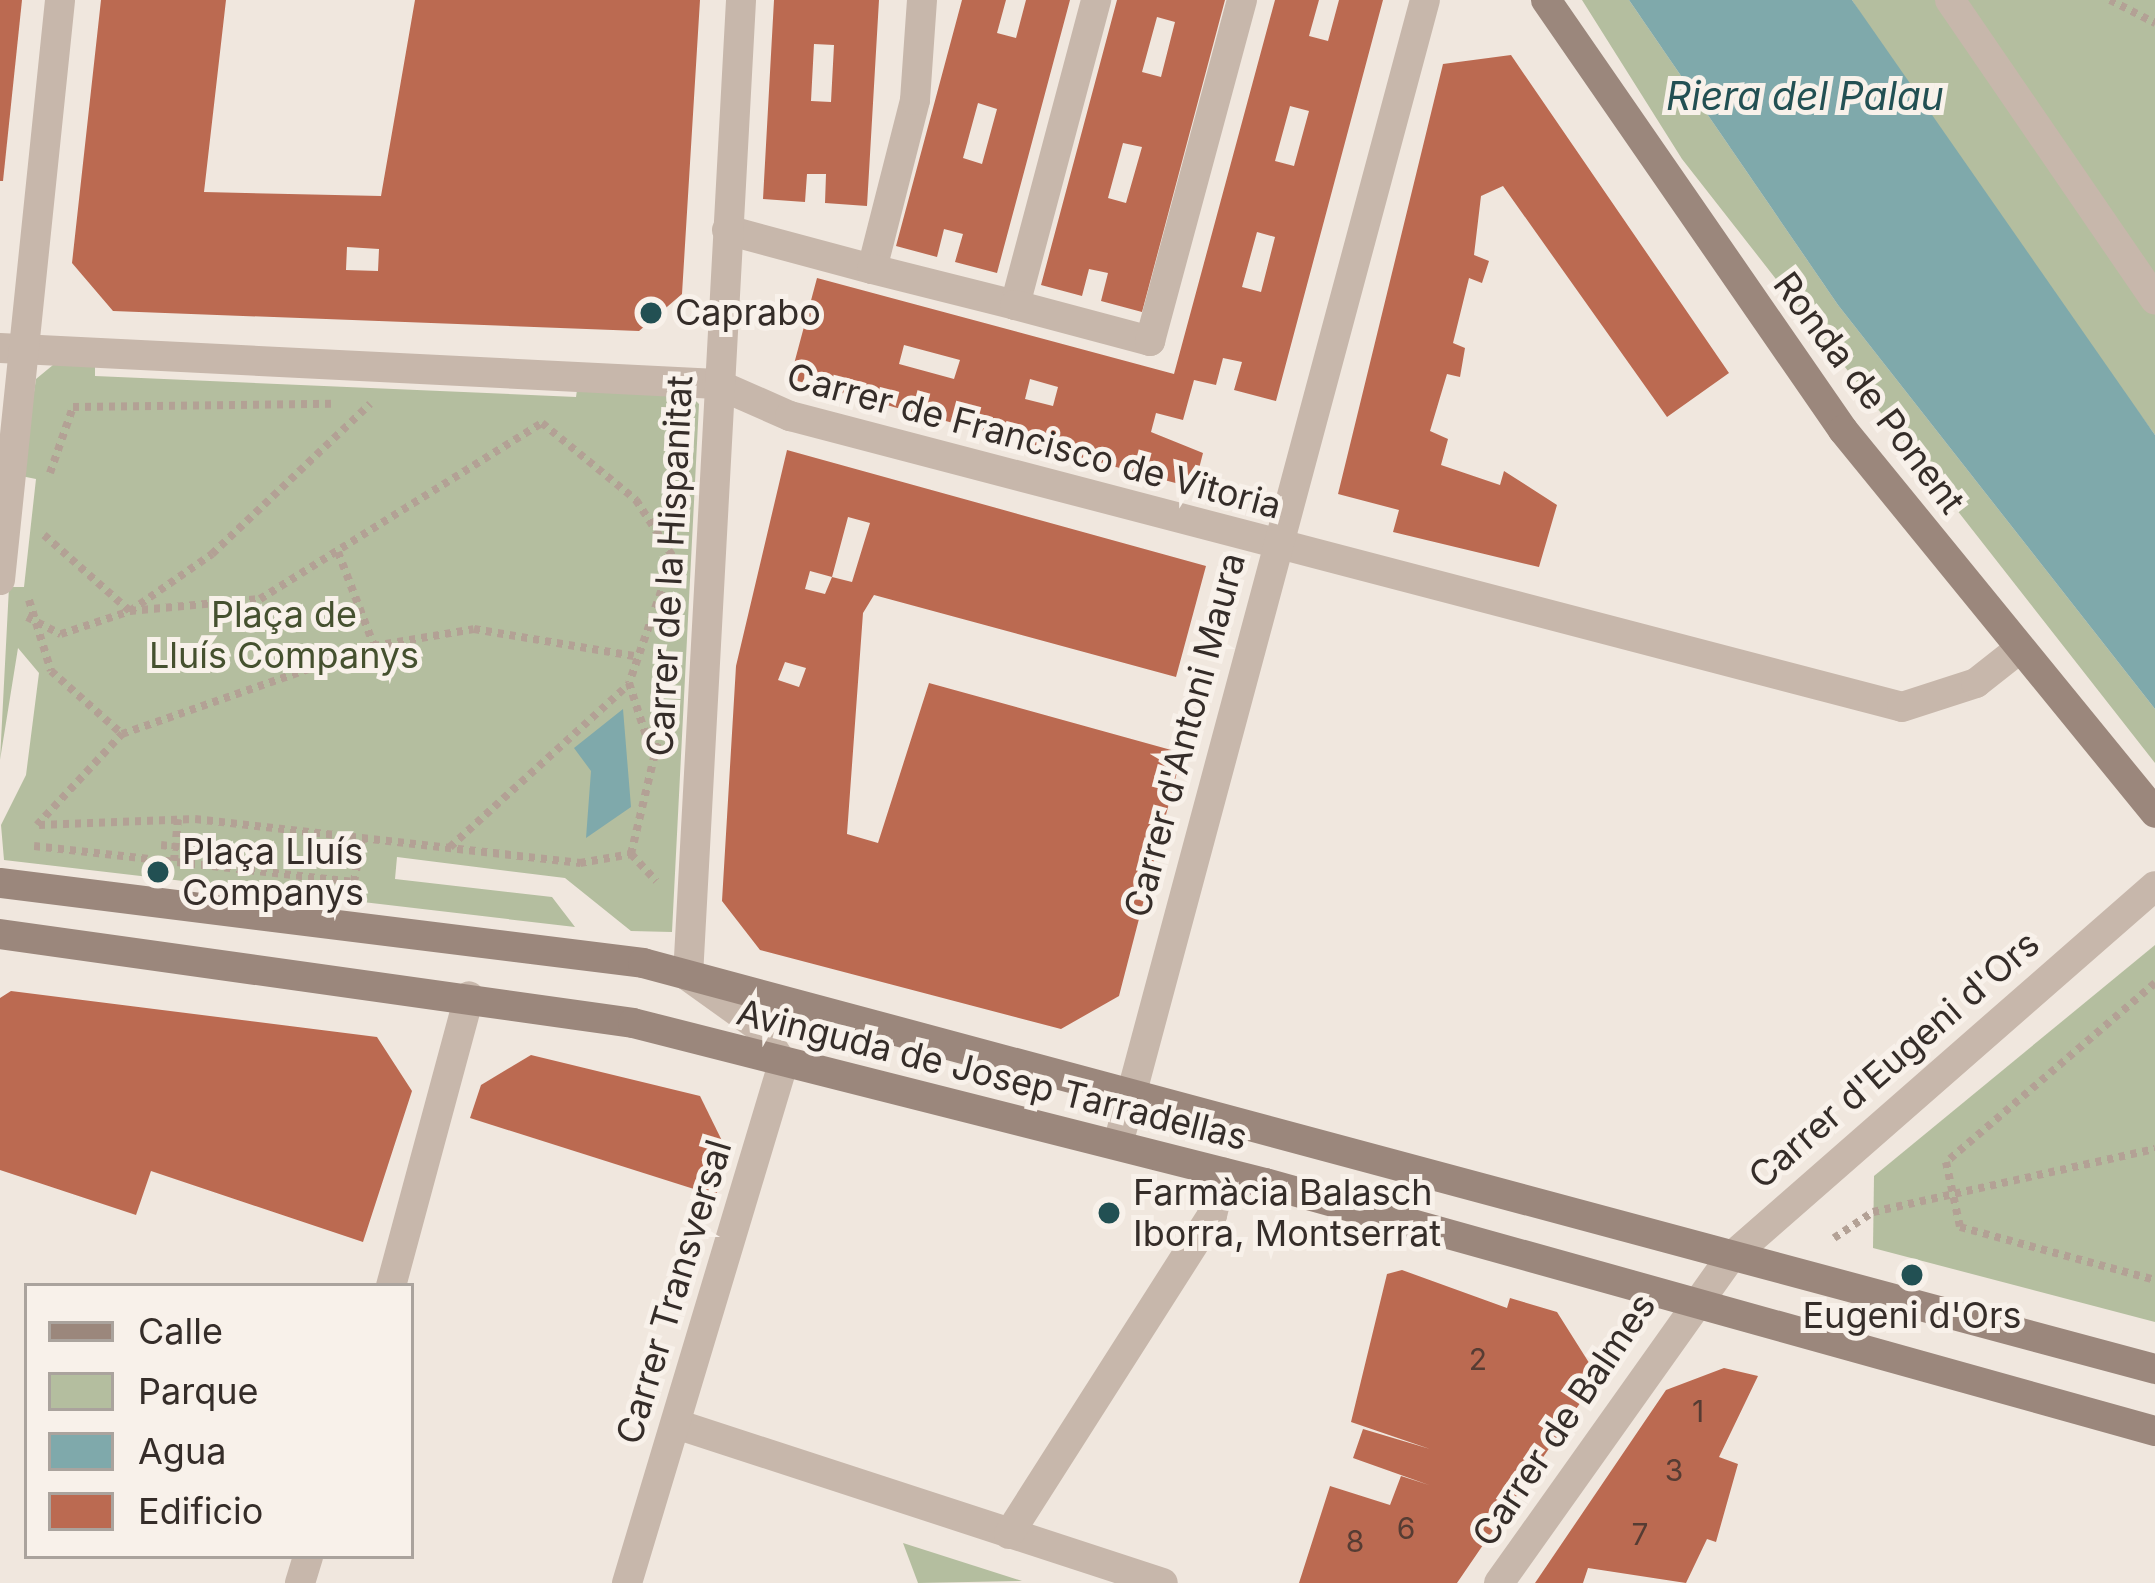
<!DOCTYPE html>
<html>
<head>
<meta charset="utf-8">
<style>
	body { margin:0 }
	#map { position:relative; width:2155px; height:1583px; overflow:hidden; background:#f0e7de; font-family:Inter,sans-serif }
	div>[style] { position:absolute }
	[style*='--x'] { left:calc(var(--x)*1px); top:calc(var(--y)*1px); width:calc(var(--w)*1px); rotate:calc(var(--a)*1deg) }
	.green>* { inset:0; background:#b4be9f }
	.water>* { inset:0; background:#7fa9ab }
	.building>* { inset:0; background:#bb6a51 }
	.path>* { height:8px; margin-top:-4px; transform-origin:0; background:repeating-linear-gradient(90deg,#b3a195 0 6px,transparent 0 12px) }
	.street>* { height:30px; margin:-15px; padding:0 15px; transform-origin:15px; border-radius:15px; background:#c7b7ab }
	.secondary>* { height:30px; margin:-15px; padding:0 15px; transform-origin:15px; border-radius:15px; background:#9b877c }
	.dots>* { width:33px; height:33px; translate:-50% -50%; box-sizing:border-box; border:6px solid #f8f1ea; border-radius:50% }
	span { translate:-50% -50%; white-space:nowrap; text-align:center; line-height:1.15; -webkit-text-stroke:10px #f8f1ea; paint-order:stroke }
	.number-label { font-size:30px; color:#563c33 }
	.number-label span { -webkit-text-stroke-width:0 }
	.poi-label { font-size:36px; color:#352d29 }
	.left { translate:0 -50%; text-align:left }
	.street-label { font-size:36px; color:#352d29 }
	.park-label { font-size:36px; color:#45512f }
	.water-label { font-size:39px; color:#225053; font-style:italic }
	.legend { position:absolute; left:24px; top:1283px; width:390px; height:276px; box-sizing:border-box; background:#f8f1ea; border:3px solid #aaa39d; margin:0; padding:15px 21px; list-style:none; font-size:36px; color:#352d29 }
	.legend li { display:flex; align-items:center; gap:24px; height:60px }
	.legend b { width:60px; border:3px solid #aaa39d }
</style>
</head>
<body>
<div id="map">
	<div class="green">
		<div style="clip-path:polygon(1582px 0,1629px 0,1838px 305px,2155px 709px,2155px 763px,1682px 159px)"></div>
		<div style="clip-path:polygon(1852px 0,2155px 0,2155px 435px,1950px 153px)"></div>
		<div style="clip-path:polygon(95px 363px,95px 376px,576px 397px,578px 383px,688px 393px,699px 404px,672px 932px,631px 931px,565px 878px,397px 857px,395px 879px,552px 897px,575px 927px,4px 860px,1px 825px,26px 775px,39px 673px,18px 648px,0 760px,9px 587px,24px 587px,36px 479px,21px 476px,36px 379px,53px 365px)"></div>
		<div style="clip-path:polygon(2155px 945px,2155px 1322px,1873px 1248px,1874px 1176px)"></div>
		<div style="clip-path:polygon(903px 1543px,1022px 1581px,918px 1583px)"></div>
	</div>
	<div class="water">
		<div style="clip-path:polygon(1629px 0,1852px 0,2155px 435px,2155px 709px,1838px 305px)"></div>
		<div style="clip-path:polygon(623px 709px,631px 807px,586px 838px,591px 771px,574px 748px)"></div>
	</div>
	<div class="building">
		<div style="clip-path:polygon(0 0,22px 0,3px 181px,0 181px)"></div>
		<div style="clip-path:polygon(evenodd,101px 0,226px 0,204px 192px,381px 196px,415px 0,700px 0,682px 294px,639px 331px,113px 311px,72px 263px,101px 0,347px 247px,379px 249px,378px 271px,346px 270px,347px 247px)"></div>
		<div style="clip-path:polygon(evenodd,774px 0,879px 0,867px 206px,825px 203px,826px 174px,807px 174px,805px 202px,763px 199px,774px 0,814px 44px,834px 45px,831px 102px,811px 101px,814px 44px)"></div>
		<div style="clip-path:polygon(evenodd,962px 0,1006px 0,997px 33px,1016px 38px,1026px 0,1070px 0,997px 273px,955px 262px,963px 234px,944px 229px,937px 257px,896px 246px,962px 0,978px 103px,997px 109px,982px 164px,963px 158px,978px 103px)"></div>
		<div style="clip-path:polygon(evenodd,1117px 0,1225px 0,1142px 312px,1101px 301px,1108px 273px,1089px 269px,1082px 296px,1041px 285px,1117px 0,1157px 17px,1175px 22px,1161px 77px,1142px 72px,1157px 17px,1117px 0,1123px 143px,1142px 147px,1126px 203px,1108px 198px,1123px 143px)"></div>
		<div style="clip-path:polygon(evenodd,1275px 0,1319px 0,1309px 36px,1328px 41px,1339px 0,1383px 0,1276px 401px,1234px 390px,1242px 362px,1223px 358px,1216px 385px,1194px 380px,1183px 420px,1156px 413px,1151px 432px,1203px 453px,1194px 488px,790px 379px,817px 278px,1174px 374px,1275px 0,1290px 106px,1309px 111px,1294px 166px,1275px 161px,1290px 106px,1275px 0,1257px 232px,1275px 237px,1261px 292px,1242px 287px,1257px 232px,1275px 0,904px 345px,960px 360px,954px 379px,899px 364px,904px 345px,1275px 0,1030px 379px,1058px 387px,1053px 406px,1025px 399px,1030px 379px)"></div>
		<div style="clip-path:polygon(1511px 55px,1729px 373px,1667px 417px,1503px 186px,1481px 196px,1474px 255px,1489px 261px,1482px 283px,1469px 278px,1453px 343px,1465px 348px,1460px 377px,1447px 374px,1430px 431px,1448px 439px,1441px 465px,1500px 485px,1504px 471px,1557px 505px,1539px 567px,1393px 532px,1399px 510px,1338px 494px,1443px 64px)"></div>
		<div style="clip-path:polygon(evenodd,787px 450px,1206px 566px,1176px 677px,874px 595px,863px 613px,847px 834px,878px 843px,929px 683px,1182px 753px,1119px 996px,1061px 1029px,760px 950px,722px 901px,736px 666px,787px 450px,848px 517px,870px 523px,852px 582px,832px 577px,825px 594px,805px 589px,810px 571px,832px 577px,848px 517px,787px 450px,785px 662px,806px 668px,799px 687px,778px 680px,785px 662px)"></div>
		<div style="clip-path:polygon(11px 991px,377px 1037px,412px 1091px,363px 1242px,151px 1171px,136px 1215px,0 1170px,0 998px)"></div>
		<div style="clip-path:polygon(531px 1055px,700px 1096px,728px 1153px,716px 1196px,470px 1118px,481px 1085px)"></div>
		<div style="clip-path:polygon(1402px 1270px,1507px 1308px,1510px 1298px,1557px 1312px,1598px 1377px,1457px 1583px,1299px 1583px,1330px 1486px,1390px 1505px,1401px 1476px,1429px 1485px,1353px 1458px,1363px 1429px,1430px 1449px,1351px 1422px,1387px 1274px)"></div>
		<div style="clip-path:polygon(1724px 1368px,1758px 1376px,1719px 1457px,1738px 1464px,1716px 1542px,1707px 1539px,1686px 1583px,1588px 1568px,1583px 1583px,1535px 1583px,1666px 1390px)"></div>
	</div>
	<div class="path">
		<div style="--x:2110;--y:0;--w:51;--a:27.1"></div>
		<div style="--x:50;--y:473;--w:70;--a:-70.8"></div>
		<div style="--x:73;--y:407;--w:258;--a:-0.7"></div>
		<div style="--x:44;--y:535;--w:115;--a:41.5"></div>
		<div style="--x:130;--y:611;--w:100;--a:-34.8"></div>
		<div style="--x:212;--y:554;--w:218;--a:-43.5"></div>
		<div style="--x:338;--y:552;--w:101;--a:69"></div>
		<div style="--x:29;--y:600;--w:74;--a:72.8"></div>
		<div style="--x:51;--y:671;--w:95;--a:41.6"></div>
		<div style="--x:27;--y:617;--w:38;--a:27"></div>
		<div style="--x:61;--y:634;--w:73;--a:-18.4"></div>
		<div style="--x:130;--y:611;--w:131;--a:-5.3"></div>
		<div style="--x:260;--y:599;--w:332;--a:-32"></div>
		<div style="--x:542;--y:423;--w:122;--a:39.3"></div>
		<div style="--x:636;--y:500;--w:68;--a:57"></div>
		<div style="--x:673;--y:557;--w:133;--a:109.2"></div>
		<div style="--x:629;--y:683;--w:65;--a:72.1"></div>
		<div style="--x:37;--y:825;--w:125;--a:-47"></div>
		<div style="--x:122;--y:734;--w:267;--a:-19.2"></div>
		<div style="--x:374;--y:646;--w:101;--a:-9.6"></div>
		<div style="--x:474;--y:629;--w:162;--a:9.6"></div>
		<div style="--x:39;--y:825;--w:156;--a:-2.2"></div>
		<div style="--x:195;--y:819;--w:388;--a:6.5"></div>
		<div style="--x:580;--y:863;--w:52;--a:-10"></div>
		<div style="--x:631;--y:854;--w:37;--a:47"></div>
		<div style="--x:161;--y:845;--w:56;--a:7.1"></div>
		<div style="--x:34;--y:846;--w:322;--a:6.4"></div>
		<div style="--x:354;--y:882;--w:45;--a:-79.7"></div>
		<div style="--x:450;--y:847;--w:242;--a:-42.3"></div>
		<div style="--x:631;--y:854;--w:142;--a:-76.6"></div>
		<div style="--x:174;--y:861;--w:42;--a:-84.6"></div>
		<div style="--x:2155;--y:983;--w:275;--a:139.4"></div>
		<div style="--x:1946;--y:1162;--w:66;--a:77.8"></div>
		<div style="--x:1960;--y:1227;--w:202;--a:15.2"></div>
		<div style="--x:1834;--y:1238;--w:47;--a:-33.7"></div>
		<div style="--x:1873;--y:1212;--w:289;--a:-12.6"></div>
	</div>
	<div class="street">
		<div style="--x:1950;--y:0;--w:363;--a:55.6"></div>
		<div style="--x:727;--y:230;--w:150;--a:15.1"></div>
		<div style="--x:872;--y:269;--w:174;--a:-75.7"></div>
		<div style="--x:915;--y:100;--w:100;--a:-86"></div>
		<div style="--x:872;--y:269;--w:147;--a:14.1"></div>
		<div style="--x:1015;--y:305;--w:316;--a:-75.1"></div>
		<div style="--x:1015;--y:305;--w:140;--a:14.9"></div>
		<div style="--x:1150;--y:341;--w:353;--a:-74.9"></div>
		<div style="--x:0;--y:348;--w:718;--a:2.87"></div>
		<div style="--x:717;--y:384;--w:80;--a:23.7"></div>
		<div style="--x:790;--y:416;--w:1149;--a:14.66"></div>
		<div style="--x:1902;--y:707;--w:78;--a:-18"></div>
		<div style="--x:1976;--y:683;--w:55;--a:-38.3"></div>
		<div style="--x:0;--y:580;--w:583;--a:-84.09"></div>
		<div style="--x:1118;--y:1144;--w:1184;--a:-74.98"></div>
		<div style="--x:391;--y:1286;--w:300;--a:-74.9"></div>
		<div style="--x:676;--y:1424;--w:512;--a:18.08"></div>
		<div style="--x:1009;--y:1534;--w:378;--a:-57.5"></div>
		<div style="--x:1212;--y:1215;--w:44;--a:-75.7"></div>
		<div style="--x:300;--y:1583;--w:28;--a:-73"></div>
		<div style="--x:627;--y:1583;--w:542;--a:-73.27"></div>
		<div style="--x:783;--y:1064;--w:44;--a:-123"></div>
		<div style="--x:759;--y:1027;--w:87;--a:-144.3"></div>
		<div style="--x:688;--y:976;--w:977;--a:-86.89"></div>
		<div style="--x:1499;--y:1583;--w:400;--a:-54.6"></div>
		<div style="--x:1731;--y:1257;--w:563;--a:-41.19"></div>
	</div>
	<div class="secondary">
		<div style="--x:1546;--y:0;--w:523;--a:55.37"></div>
		<div style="--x:1843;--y:430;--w:494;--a:50.8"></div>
		<div style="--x:0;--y:883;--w:648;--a:7.09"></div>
		<div style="--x:643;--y:963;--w:1566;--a:15.03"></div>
		<div style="--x:0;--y:934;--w:639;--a:8"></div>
		<div style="--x:633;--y:1023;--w:652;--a:14.21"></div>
		<div style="--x:1265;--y:1183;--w:924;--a:15.57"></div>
	</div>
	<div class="dots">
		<div style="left:651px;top:313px;background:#225053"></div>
		<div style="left:158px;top:872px;background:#225053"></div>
		<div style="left:1109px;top:1213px;background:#225053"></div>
		<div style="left:1912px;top:1275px;background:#225053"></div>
	</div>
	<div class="number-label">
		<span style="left:1478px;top:1359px">2</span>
		<span style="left:1698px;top:1411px">1</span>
		<span style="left:1674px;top:1470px">3</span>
		<span style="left:1406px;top:1528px">6</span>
		<span style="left:1640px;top:1534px">7</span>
		<span style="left:1355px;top:1541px">8</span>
	</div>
	<div class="poi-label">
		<span class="left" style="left:675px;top:313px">Caprabo</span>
		<span class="left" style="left:182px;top:872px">Plaça Lluís<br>Companys</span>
		<span class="left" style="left:1133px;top:1213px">Farmàcia Balasch<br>Iborra, Montserrat</span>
		<span style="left:1912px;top:1316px">Eugeni d'Ors</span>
	</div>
	<div class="street-label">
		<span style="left:1869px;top:393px;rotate:53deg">Ronda de Ponent</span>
		<span style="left:1034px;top:441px;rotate:15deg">Carrer de Francisco de Vitoria</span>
		<span style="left:670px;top:566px;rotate:-87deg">Carrer de la Hispanitat</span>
		<span style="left:1185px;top:735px;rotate:-75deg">Carrer d'Antoni Maura</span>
		<span style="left:1894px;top:1060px;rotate:-41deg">Carrer d'Eugeni d'Ors</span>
		<span style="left:992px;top:1075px;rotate:14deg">Avinguda de Josep Tarradellas</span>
		<span style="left:674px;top:1292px;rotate:-73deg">Carrer Transversal</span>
		<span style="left:1564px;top:1420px;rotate:-56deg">Carrer de Balmes</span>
	</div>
	<div class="park-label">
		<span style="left:284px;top:635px">Plaça de<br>Lluís Companys</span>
	</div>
	<div class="water-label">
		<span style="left:1805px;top:96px">Riera del Palau</span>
	</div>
	<ul class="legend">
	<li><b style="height:15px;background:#9b877c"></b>Calle</li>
	<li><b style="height:33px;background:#b4be9f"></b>Parque</li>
	<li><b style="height:33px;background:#7fa9ab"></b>Agua</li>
	<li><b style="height:33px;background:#bb6a51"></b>Edificio</li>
	</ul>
</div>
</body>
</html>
